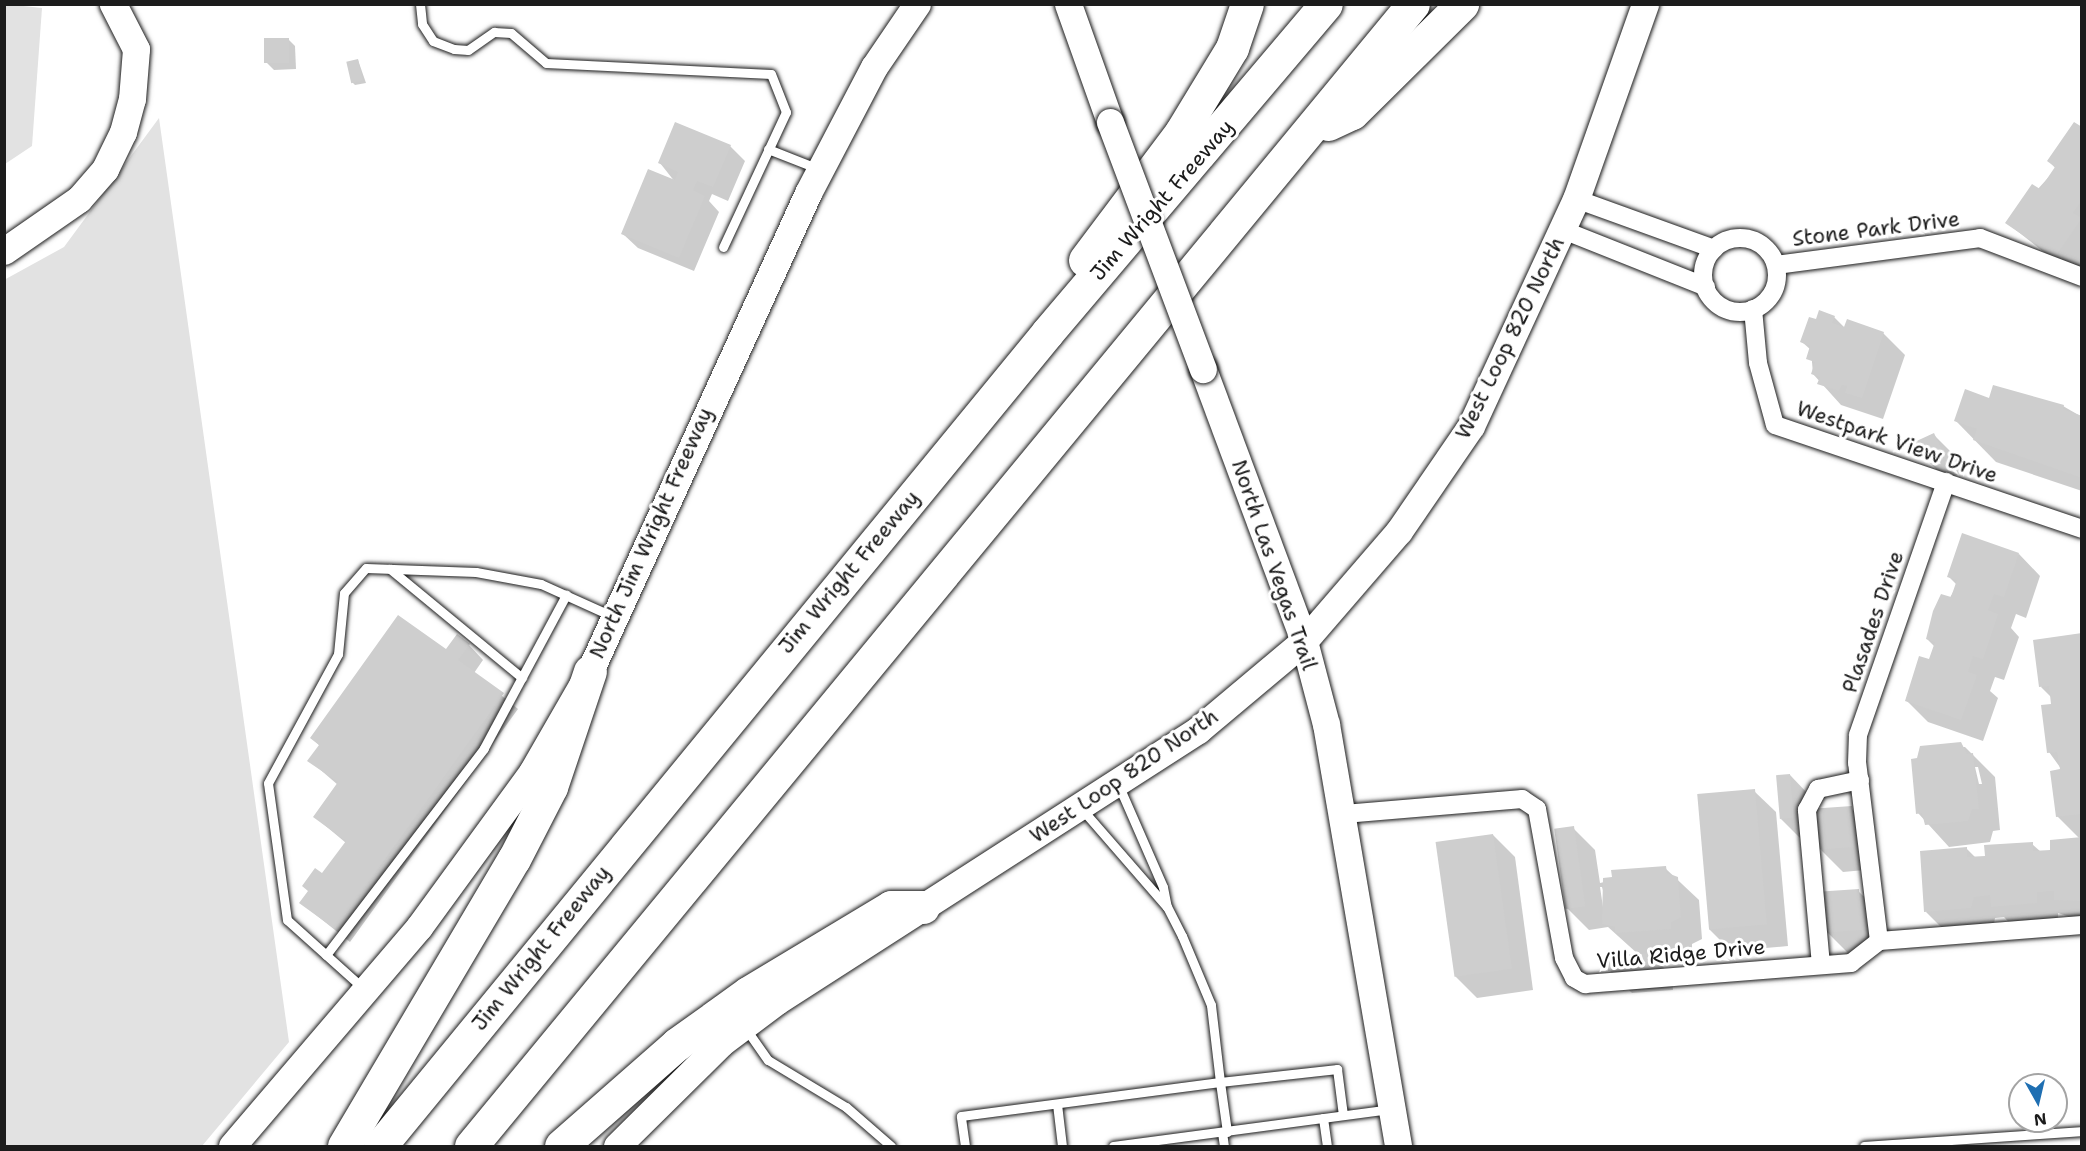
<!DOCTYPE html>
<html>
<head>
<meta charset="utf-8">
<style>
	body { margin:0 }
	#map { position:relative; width:2086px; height:1151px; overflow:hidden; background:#fff; font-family:"Shantell Sans",sans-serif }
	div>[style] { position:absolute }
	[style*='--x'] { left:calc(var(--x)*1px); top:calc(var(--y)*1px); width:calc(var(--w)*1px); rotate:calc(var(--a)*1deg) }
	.green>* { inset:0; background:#e2e2e2 }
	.shadow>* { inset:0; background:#0003 }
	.building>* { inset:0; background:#cecece; transform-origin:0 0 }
	.roads { filter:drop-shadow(0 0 2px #1c1c1c) drop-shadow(0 0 2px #1c1c1c) }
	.lane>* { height:9px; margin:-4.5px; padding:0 4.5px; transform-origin:4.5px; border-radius:4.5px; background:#fff }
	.street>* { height:18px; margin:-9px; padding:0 9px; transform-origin:9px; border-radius:9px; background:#fff }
	.street>.ring { margin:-9px; padding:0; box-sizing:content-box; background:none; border:18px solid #fff; border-radius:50% }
	.secondary>* { height:27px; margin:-13.5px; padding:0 13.5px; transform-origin:13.5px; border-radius:13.5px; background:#fff }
	.highway>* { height:33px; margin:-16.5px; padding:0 16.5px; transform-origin:16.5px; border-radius:16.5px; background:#fff }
	.bridges { filter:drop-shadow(0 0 2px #1c1c1c) drop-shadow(0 0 2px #1c1c1c) }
	.secondary-bridge>* { height:27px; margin:-13.5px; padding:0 13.5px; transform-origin:13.5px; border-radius:13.5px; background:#fff }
	span { translate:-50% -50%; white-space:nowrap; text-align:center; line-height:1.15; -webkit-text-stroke:6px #fff; paint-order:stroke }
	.street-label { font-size:21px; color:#1c1c1c }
	.frame { position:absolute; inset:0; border:6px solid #1c1c1c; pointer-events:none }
	.north { position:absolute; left:2008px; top:1073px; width:60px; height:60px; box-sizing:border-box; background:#fff; border:2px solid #a4a4a4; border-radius:50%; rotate:172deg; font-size:16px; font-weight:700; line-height:24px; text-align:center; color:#1c1c1c }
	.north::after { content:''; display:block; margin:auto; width:21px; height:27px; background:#1f6fb2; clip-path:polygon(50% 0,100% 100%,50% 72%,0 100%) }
</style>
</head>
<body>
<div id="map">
	<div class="green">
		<div style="clip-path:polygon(5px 4px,42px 8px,32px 146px,5px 164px)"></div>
		<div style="clip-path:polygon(159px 118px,289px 1042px,202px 1146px,5px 1146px,4px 280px,64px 247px)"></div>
	</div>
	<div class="shadow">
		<div style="clip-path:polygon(288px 39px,295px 46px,296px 69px,274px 70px,267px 63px)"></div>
		<div style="clip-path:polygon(358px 60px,366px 83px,355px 85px,352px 82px)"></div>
		<div style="clip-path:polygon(2074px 124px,2082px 129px,2082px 271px,2077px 278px,2007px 223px,2056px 169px,2049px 161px)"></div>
		<div style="clip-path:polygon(730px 146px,745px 161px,728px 201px,712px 194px,709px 201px,719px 212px,694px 271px,638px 248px,623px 234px,675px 182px,660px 163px)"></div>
		<div style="clip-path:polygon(1834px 317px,1845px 328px,1883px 333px,1905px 355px,1883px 419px,1841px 405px,1813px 374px,1811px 350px,1802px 342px,1817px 321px)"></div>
		<div style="clip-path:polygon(2063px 406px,2082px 417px,2082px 491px,1996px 462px,1956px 421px)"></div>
		<div style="clip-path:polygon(1933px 434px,1955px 456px,1963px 472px,1947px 480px,1925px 458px,1917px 442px)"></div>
		<div style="clip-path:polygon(2019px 554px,2040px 576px,2026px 618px,2016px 614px,2011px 628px,2019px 637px,2004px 680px,1995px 677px,1990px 691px,1998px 698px,1983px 741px,1928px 722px,1906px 700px,1930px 661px,1935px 647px,1927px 639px,1957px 585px,1949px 577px)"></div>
		<div style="clip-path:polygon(2082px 634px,2082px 921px,2058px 913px,2058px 924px,2014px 928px,2004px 917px,1995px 918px,1993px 929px,1947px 933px,1926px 912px,1966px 848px,1976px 858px,1986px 857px,2032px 844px,2041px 852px,2052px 852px,2080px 839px,2057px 816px,2062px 770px,2049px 752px,2052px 698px,2041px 687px)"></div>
		<div style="clip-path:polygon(469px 645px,483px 660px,474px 673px,518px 709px,350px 942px,301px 903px,346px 843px,315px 817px,338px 785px,309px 760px,320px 746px,312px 738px,446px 651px)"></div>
		<div style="clip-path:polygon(evenodd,1965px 747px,1995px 777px,2000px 830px,1993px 831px,1990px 842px,1949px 847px,1918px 813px,1918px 760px,1921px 748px,1965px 747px,1975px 767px,1978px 767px,1982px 784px,1979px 784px,1975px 767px)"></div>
		<div style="clip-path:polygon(1790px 775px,1811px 797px,1802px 840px,1781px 819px)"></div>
		<div style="clip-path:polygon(1754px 791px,1776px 812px,1788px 946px,1731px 951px,1709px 929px)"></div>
		<div style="clip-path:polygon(1851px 808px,1873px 830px,1876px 869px,1843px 872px,1821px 850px)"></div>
		<div style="clip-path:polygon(evenodd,1573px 828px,1595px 850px,1600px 883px,1665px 868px,1699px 900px,1702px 939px,1692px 944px,1692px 950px,1650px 954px,1672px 976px,1673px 990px,1632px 993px,1610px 971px,1639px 955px,1608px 927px,1589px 930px,1567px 908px,1573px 828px,1600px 887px,1602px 887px,1608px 907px,1603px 907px,1600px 887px)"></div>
		<div style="clip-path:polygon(1493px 835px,1515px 857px,1533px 990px,1477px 998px,1455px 976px)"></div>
		<div style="clip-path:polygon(1858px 891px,1880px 912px,1883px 951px,1849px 954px,1827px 932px)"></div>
	</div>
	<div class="building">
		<div style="left:264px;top:38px;width:25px;height:25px"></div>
		<div style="left:358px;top:59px;width:22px;height:12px;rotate:77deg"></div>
		<div style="clip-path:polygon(675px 122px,731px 145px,713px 187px,697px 181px,693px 190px,705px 196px,679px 258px,621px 234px,648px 169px,675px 180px,678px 172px,658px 163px)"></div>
		<div style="clip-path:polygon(2074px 122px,2082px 127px,2082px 200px,2073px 213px,2082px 218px,2055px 257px,2005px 223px,2032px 184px,2040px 189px,2055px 167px,2047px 161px)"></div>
		<div style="clip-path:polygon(1819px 310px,1835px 316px,1832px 323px,1844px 327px,1847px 319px,1884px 332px,1862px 398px,1845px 393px,1847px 386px,1842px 385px,1839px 391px,1817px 384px,1820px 377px,1811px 374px,1815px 362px,1806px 359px,1810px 346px,1800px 342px,1809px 317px,1816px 319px)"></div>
		<div style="clip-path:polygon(1993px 385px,2064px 405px,2063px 409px,2082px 416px,2082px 478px,1973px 440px,1977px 429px,1954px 421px,1965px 389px,1989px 398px)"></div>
		<div style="left:1934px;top:433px;width:19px;height:21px;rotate:65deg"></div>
		<div style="clip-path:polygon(1962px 533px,2019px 553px,2004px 597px,1994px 594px,1988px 610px,1998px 614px,1983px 659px,1973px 656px,1968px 672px,1977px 675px,1961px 720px,1905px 701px,1919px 656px,1929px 659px,1935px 642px,1926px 639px,1933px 611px,1941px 594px,1951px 597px,1957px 580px,1947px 577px)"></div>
		<div style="clip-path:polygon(398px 615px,446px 649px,457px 634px,470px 644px,458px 660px,504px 693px,335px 929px,299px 903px,308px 891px,302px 886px,315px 868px,322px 873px,346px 841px,313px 817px,338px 782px,307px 761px,319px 745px,310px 738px)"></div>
		<div style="clip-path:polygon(2082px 633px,2082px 814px,2056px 817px,2050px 771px,2060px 769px,2057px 752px,2047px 753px,2041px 705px,2051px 704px,2049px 686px,2039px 687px,2033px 640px)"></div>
		<div style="clip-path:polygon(1961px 742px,1967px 754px,1973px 753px,1979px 809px,1972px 809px,1968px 821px,1925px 825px,1922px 813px,1916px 814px,1911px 759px,1917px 758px,1920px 746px)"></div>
		<div style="left:1790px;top:774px;width:44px;height:14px;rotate:85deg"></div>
		<div style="left:1755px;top:789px;width:136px;height:58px;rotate:85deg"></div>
		<div style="left:1852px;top:806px;width:41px;height:36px;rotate:86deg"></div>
		<div style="left:1574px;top:826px;width:81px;height:20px;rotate:82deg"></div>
		<div style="left:1493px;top:834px;width:136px;height:58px;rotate:82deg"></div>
		<div style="clip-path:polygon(2082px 837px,2082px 901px,2054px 900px,2054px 891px,2037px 892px,2037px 903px,1991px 907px,1990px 895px,1974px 897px,1971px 908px,1924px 912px,1920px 851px,1967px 847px,1967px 857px,1985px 856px,1984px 845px,2033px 842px,2033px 851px,2050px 850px,2050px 840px)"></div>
		<div style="clip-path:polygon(1666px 866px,1667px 873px,1678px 877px,1679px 894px,1681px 917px,1671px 922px,1671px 929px,1615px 933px,1615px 927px,1602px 924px,1603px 878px,1612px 877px,1611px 870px)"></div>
		<div style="left:1859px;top:889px;width:41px;height:37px;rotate:86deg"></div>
		<div style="left:1651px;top:953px;width:15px;height:44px;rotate:86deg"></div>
	</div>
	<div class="roads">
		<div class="lane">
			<div style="--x:420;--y:4;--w:20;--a:84"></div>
			<div style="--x:422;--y:24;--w:20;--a:57"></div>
			<div style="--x:433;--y:41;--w:22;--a:21"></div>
			<div style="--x:454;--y:49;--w:14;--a:4"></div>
			<div style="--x:468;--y:50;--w:32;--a:-35"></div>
			<div style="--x:494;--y:32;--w:17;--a:3"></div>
			<div style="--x:511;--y:33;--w:46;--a:40.6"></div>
			<div style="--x:546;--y:63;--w:225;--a:2.8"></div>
			<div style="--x:771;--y:74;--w:41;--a:68.5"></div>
			<div style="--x:786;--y:112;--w:149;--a:115"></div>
			<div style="--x:768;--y:149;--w:55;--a:21.4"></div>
			<div style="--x:390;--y:569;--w:171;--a:39.5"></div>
			<div style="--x:1118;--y:784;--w:112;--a:66.4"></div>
			<div style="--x:1163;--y:887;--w:20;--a:79"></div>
			<div style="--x:326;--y:955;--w:260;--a:-52.6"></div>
			<div style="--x:484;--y:748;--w:174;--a:-61.8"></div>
			<div style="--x:364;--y:989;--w:103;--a:-138.1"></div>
			<div style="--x:287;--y:920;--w:138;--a:-97.9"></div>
			<div style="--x:268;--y:783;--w:147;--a:-61.5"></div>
			<div style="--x:338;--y:654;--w:61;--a:-84.4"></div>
			<div style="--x:344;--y:593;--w:33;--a:-49"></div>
			<div style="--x:366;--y:568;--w:110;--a:2.1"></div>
			<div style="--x:476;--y:572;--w:66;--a:10.5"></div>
			<div style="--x:541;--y:584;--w:78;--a:24.3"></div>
			<div style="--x:746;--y:1029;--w:38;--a:55"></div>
			<div style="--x:768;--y:1060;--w:91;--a:31.1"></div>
			<div style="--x:846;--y:1107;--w:60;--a:40.9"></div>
			<div style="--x:1057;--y:1104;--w:42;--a:83.2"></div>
			<div style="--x:1323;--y:1118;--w:28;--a:82"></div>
			<div style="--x:1222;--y:1132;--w:14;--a:82"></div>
			<div style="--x:1227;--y:1132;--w:50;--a:-98"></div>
			<div style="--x:1220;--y:1082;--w:118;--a:-6.3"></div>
			<div style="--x:1337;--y:1069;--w:46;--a:82.6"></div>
			<div style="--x:965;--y:1146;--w:30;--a:-98"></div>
			<div style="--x:961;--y:1116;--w:261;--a:-7.5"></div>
			<div style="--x:1220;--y:1082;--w:78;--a:-96.7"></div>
			<div style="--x:1211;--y:1005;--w:75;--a:-112.8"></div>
			<div style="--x:1182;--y:936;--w:33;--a:-117"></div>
			<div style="--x:1167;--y:907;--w:131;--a:-131"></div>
			<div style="--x:1113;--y:1146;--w:279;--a:-7.6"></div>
			<div style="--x:1864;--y:1146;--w:219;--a:-3.9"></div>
		</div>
		<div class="street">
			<div style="--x:1576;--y:199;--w:147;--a:19.9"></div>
			<div style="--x:1563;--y:230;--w:154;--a:21.7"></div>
			<div class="ring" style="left:1703px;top:238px;width:56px;height:56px"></div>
			<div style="--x:1776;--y:265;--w:206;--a:-7.5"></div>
			<div style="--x:1980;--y:238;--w:109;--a:20.9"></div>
			<div style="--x:1753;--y:309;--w:54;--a:84.7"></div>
			<div style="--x:1758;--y:363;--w:64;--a:74.7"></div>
			<div style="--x:1775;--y:425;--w:324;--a:18.7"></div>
			<div style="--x:1344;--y:814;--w:179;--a:-4.8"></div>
			<div style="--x:1522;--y:799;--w:18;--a:34"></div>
			<div style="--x:1537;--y:809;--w:151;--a:79.7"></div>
			<div style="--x:1564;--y:958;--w:22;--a:63"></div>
			<div style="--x:1574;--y:978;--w:13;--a:29"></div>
			<div style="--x:1585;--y:984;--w:267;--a:-4.5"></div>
			<div style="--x:1851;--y:963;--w:36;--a:-38"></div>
			<div style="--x:1879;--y:941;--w:204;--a:-4.5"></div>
			<div style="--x:1879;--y:941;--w:179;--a:-97"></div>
			<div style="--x:1857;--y:763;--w:28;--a:-88"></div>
			<div style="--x:1858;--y:735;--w:268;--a:-70.8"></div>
			<div style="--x:1821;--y:965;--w:156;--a:-95.2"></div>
			<div style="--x:1807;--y:810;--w:24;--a:-62"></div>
			<div style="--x:1818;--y:789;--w:43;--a:-12.1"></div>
		</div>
		<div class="secondary">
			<div style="--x:1068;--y:4;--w:125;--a:70.4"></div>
			<div style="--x:4;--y:251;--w:91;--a:-34.7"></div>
			<div style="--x:79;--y:199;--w:40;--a:-49"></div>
			<div style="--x:105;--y:169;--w:41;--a:-64.1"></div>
			<div style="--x:123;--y:132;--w:34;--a:-75"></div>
			<div style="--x:132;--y:99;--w:50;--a:-85.4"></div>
			<div style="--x:136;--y:49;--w:51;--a:-117.1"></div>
			<div style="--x:1203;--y:369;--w:290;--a:69.6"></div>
			<div style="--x:1304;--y:641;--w:86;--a:75.2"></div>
			<div style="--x:1326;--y:724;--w:428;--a:80.3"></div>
			<div style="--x:232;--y:1146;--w:288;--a:-49.5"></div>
			<div style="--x:419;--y:927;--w:192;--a:-53.9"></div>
			<div style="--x:532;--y:772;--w:116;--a:-60.1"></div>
			<div style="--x:590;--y:671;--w:525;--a:-65.48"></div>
			<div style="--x:808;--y:193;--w:142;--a:-62.4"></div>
			<div style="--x:874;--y:67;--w:76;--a:-55.7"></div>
			<div style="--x:617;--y:1146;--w:146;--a:-44.7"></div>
			<div style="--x:721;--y:1043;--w:70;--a:-36.9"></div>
			<div style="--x:777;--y:1001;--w:501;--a:-32.77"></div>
			<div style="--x:1198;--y:730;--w:138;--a:-40"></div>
			<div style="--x:1304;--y:641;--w:145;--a:-49.2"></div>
			<div style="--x:1399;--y:531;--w:127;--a:-55.6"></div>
			<div style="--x:1471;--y:426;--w:250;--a:-65.2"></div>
			<div style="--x:1576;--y:199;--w:207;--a:-70.5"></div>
		</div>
		<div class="highway">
			<div style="--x:1328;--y:124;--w:26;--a:-25"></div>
			<div style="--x:1352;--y:113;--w:155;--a:-44.7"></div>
			<div style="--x:1085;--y:260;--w:160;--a:-53.1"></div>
			<div style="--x:1181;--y:132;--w:98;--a:-58.7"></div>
			<div style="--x:1232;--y:48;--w:46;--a:-71.2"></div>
			<div style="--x:344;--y:1146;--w:334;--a:-59.4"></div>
			<div style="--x:514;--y:859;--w:81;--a:-62.8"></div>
			<div style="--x:551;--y:787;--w:122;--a:-71.4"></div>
			<div style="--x:380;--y:1146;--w:1052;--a:-50.63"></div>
			<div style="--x:1047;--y:333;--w:431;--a:-49.7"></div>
			<div style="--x:471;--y:1146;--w:1480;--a:-50.48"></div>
			<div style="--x:561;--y:1146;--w:154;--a:-41.3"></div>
			<div style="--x:677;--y:1044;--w:87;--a:-35.7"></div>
			<div style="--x:748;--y:993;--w:167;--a:-31"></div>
			<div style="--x:891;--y:907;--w:32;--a:0"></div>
		</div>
	</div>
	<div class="bridges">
		<div class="secondary-bridge">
			<div style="--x:1110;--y:122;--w:264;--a:69.4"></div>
		</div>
	</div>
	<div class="street-label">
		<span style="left:1162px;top:200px;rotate:-49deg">Jim Wright Freeway</span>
		<span style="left:1876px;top:229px;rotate:-7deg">Stone Park Drive</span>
		<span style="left:1510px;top:338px;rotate:-64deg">West Loop 820 North</span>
		<span style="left:1897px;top:442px;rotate:19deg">Westpark View Drive</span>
		<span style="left:651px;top:533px;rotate:-66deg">North Jim Wright Freeway</span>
		<span style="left:1274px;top:565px;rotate:71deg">North Las Vegas Trail</span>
		<span style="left:849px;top:572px;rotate:-50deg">Jim Wright Freeway</span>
		<span style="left:1873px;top:622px;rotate:-71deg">Plasades Drive</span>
		<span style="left:1124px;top:776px;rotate:-34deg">West Loop 820 North</span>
		<span style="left:541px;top:948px;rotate:-51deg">Jim Wright Freeway</span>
		<span style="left:1681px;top:954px;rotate:-5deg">Villa Ridge Drive</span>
	</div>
	<div class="frame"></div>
	<div class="north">N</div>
</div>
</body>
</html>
